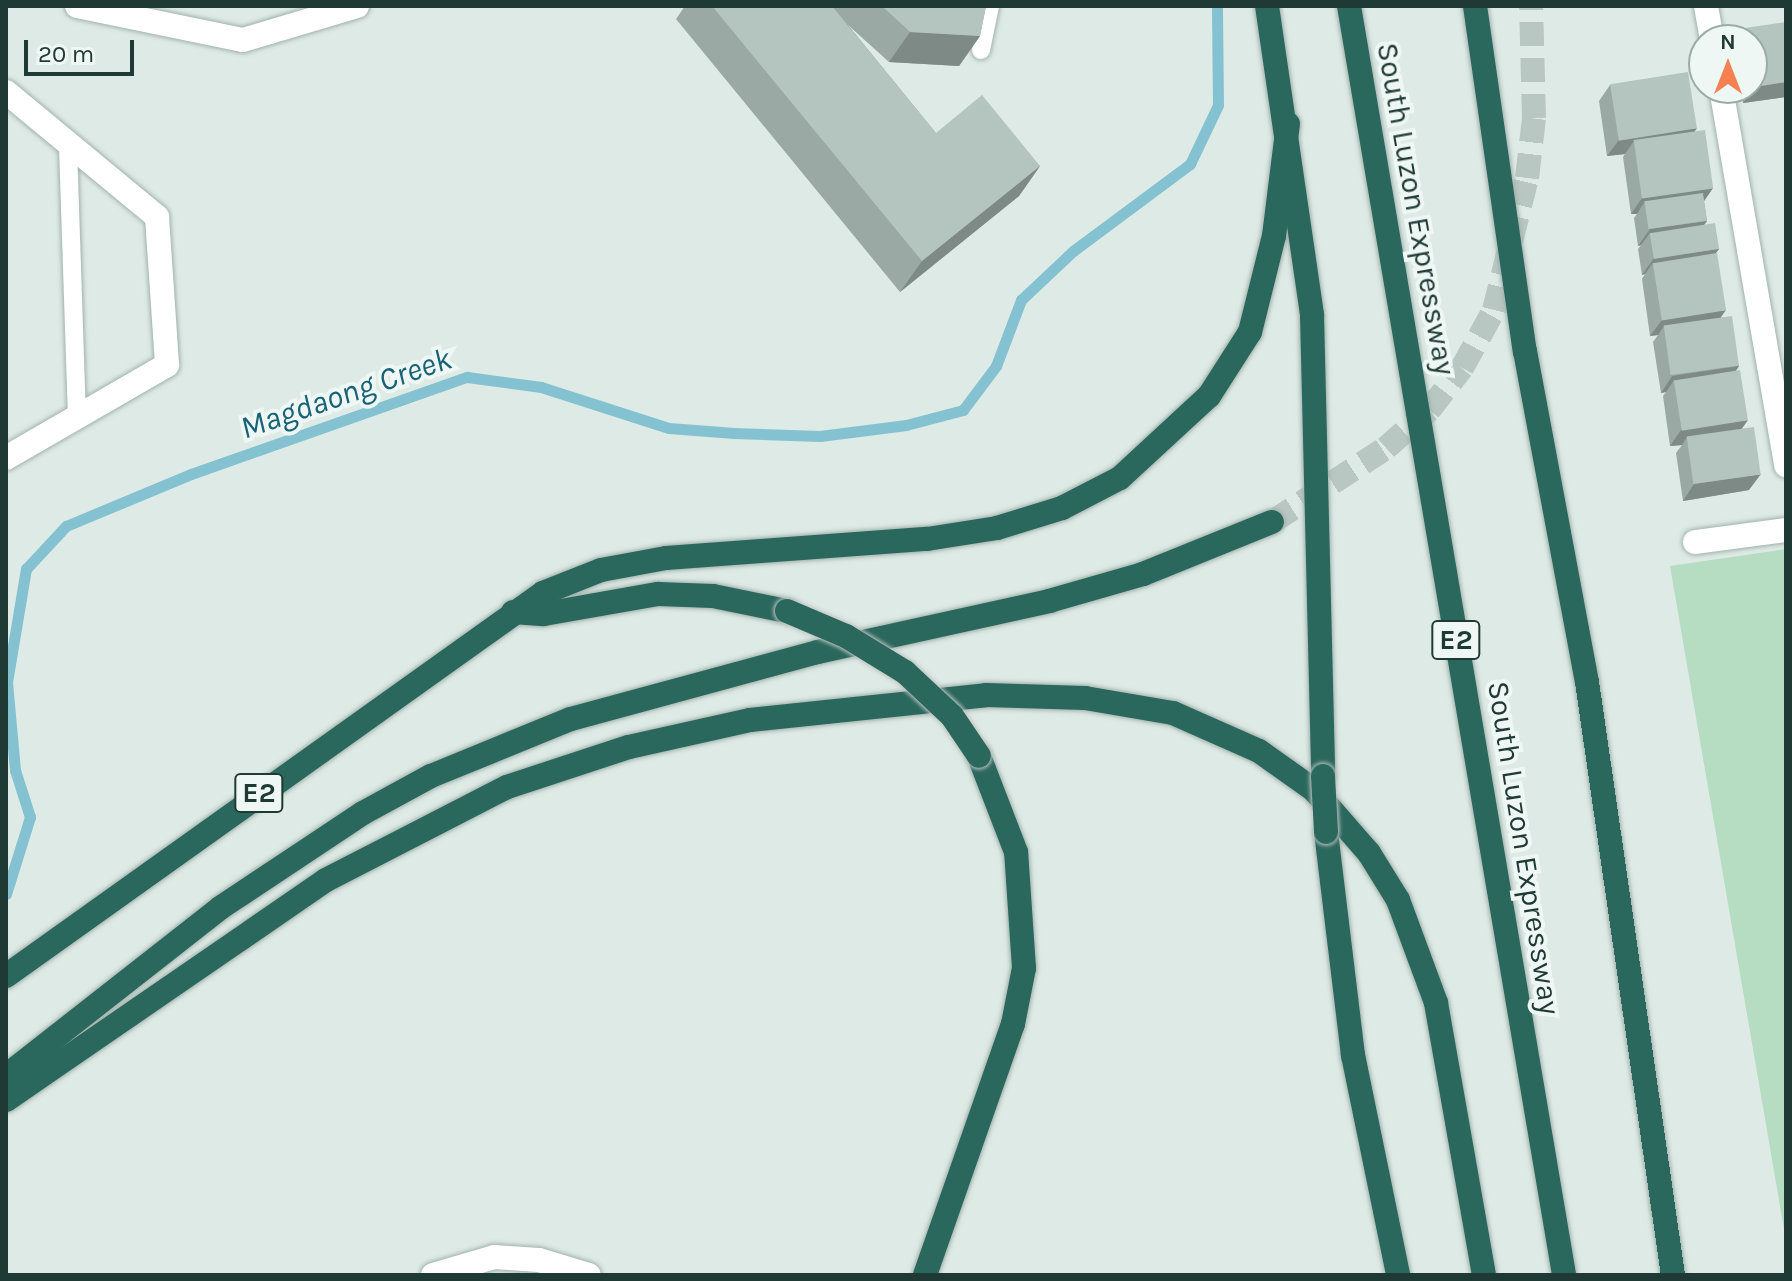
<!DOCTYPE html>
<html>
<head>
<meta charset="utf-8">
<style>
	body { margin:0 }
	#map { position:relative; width:1792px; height:1281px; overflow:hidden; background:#deeae5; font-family:Karla,sans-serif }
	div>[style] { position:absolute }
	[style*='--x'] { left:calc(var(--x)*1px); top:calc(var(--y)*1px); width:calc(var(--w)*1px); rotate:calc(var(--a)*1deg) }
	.green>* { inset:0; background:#b6dcc2 }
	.stream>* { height:11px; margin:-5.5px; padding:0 5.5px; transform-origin:5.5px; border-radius:5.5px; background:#84c2d1 }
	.motorway-tunnel>* { height:24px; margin-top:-12px; transform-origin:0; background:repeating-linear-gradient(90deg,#b8c7c2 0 24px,transparent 0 36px) }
	.roads { filter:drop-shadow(0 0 2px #a1b2ac) drop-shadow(0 0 2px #a1b2ac) }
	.service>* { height:18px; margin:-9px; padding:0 9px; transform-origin:9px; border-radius:9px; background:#fff }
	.minor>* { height:24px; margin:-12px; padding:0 12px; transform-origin:12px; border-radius:12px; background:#fff }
	.motorway>* { height:24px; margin:-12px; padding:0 12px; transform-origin:12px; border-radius:12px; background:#2a675d }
	.bridges { filter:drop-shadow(0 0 2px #bcc4c2) drop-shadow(0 0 2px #bcc4c2) }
	.motorway-bridge>* { height:24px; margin:-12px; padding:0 12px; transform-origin:12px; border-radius:12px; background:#2a675d }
	.wall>* { inset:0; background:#9aa9a3 }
	.shaded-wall>* { inset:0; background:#7d8a85 }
	.building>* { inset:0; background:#b3c5be; transform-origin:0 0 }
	span { translate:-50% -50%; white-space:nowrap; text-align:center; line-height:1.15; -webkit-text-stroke:8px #eef7f3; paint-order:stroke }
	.shield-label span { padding:2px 6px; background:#eef7f3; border:2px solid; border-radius:6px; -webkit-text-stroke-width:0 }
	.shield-label { font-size:28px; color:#1f3a34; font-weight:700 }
	.street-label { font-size:30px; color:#1f3a34 }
	.water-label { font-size:32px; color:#186277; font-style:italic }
	.frame { position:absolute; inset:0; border:8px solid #1f3a34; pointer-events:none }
	.north { position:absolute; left:1688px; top:24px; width:80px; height:80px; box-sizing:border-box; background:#eef7f3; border:2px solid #9baba7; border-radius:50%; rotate:0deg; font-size:22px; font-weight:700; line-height:32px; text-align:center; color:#1f3a34 }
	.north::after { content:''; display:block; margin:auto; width:28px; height:36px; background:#f58151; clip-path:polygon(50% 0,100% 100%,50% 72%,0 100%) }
	.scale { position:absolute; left:24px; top:40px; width:110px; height:36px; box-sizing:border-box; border:4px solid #1f3a34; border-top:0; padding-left:10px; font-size:24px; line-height:28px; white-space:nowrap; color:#1f3a34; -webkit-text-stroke:6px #eef7f3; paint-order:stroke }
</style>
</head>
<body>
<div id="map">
	<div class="green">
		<div style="clip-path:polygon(1786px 549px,1786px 1241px,1670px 566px)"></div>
	</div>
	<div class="stream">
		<div style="--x:6;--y:894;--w:81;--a:-72.7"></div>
		<div style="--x:30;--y:817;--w:49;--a:-107.7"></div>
		<div style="--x:15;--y:770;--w:88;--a:-95.2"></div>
		<div style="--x:7;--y:682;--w:115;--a:-80.5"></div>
		<div style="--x:26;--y:569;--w:59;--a:-47.1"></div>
		<div style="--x:66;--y:526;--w:135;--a:-22.6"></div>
		<div style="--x:191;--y:474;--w:293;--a:-19.4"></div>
		<div style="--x:467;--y:377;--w:75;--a:7.7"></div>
		<div style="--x:541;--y:387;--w:134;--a:17.8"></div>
		<div style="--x:669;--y:428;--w:65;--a:4.4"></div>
		<div style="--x:734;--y:433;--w:86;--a:2"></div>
		<div style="--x:820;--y:436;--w:87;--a:-7.3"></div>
		<div style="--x:906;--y:425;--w:59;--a:-14.7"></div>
		<div style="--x:963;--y:410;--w:55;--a:-53.1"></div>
		<div style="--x:996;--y:366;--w:71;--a:-69.3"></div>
		<div style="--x:1021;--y:300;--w:71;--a:-43.3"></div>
		<div style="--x:1073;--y:251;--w:146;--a:-36.6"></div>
		<div style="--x:1190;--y:164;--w:65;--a:-64.6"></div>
		<div style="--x:1218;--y:105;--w:99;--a:-90.6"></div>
	</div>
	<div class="motorway-tunnel">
		<div style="--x:1272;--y:522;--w:136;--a:-33"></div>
		<div style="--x:1386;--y:448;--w:57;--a:-41.5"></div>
		<div style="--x:1429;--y:410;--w:53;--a:-51.8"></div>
		<div style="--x:1462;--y:368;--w:66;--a:-61.1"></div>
		<div style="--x:1494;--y:310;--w:136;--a:-76"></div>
		<div style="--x:1527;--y:178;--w:60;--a:-83.3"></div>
		<div style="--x:1534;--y:118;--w:112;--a:-91.5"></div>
	</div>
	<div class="roads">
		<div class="service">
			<div style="--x:981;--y:50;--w:45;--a:-78.4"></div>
			<div style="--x:68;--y:147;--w:270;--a:88.1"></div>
		</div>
		<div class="minor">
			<div style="--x:77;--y:6;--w:169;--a:11.6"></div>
			<div style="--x:243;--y:40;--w:119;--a:-16.6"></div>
			<div style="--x:1706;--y:6;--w:35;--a:80"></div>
			<div style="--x:1721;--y:88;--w:383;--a:80.2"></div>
			<div style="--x:6;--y:92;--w:196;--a:39.6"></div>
			<div style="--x:157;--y:217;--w:148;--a:86.1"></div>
			<div style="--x:167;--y:365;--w:186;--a:150"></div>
			<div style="--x:1695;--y:542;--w:92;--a:-7.5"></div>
			<div style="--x:433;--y:1275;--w:64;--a:-16.4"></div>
			<div style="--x:494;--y:1257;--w:45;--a:3.8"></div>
			<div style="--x:539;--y:1260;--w:52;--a:16.7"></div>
		</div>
		<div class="motorway">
			<div style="--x:1267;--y:6;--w:312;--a:81.7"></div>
			<div style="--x:1312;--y:315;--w:461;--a:88.6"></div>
			<div style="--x:1349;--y:6;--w:1287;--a:80.38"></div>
			<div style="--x:1475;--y:6;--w:349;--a:81.8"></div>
			<div style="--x:1525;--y:351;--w:337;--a:79.4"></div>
			<div style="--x:1587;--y:682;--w:599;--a:81.75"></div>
			<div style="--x:513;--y:612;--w:31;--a:4"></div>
			<div style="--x:544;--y:614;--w:116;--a:-10"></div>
			<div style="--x:658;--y:594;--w:55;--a:2.1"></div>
			<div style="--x:713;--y:596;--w:76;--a:11.5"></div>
			<div style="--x:1326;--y:832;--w:225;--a:83.1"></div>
			<div style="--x:1353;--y:1055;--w:225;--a:78.4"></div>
			<div style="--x:6;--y:976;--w:660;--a:-35.5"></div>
			<div style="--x:543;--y:593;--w:62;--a:-21.6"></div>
			<div style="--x:601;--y:570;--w:66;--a:-10.5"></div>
			<div style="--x:666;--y:558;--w:262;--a:-4.2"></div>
			<div style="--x:927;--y:539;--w:71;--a:-8.9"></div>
			<div style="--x:997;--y:528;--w:68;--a:-17.1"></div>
			<div style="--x:1062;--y:508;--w:65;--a:-27.3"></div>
			<div style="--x:1120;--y:478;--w:121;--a:-42.7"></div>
			<div style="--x:1209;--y:396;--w:76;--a:-57.4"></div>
			<div style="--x:1250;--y:332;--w:99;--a:-76"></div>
			<div style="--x:1274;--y:236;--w:113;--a:-82.9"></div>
			<div style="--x:6;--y:1076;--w:272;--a:-38.1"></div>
			<div style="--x:220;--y:908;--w:172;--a:-33.6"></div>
			<div style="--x:363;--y:813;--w:77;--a:-28.6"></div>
			<div style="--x:431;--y:776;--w:151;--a:-22.2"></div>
			<div style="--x:571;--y:719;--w:256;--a:-15.2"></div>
			<div style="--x:818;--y:652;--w:237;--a:-12.4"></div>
			<div style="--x:1049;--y:601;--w:98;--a:-16"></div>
			<div style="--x:1143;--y:574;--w:139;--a:-22"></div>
			<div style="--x:6;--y:1100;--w:388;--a:-34.5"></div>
			<div style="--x:326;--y:880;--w:203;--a:-27.2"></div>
			<div style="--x:507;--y:787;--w:128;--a:-18.2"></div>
			<div style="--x:629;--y:747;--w:124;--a:-12.6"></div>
			<div style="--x:750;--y:720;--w:237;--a:-6"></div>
			<div style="--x:986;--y:695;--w:99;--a:1.7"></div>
			<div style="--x:1085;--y:698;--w:89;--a:9.7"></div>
			<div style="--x:1173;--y:713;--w:94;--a:23.8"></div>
			<div style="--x:1259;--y:751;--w:67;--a:35.3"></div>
			<div style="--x:1314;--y:790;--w:84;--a:48.9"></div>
			<div style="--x:1369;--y:853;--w:55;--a:58.3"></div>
			<div style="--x:1398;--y:900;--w:110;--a:69.7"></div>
			<div style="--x:1436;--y:1003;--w:276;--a:80"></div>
			<div style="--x:925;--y:1275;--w:266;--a:-70.7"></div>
			<div style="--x:1013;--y:1024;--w:57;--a:-78.9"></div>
			<div style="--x:1024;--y:968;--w:116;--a:-93.9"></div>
			<div style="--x:1016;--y:852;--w:103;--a:-111.1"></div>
		</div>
	</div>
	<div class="bridges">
		<div class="motorway-bridge">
			<div style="--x:787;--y:611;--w:64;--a:23"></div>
			<div style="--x:846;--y:636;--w:69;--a:31.4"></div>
			<div style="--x:905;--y:672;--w:64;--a:43.1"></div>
			<div style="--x:952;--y:716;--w:48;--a:56"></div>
			<div style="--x:1323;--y:776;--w:56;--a:86.9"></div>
		</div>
	</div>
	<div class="wall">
		<div style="clip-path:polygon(685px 6px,986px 6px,980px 36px,959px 66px,889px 62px,848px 25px,936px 133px,1040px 166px,1019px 196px,900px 292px,676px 19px)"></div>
		<div style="clip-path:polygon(1786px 22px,1786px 97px,1743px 103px,1741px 88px,1752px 88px,1752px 40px)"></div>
		<div style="clip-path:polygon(1745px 28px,1747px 40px,1737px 40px)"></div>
		<div style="clip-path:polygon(1610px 85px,1695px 132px,1713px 188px,1704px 201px,1707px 221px,1704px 225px,1719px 249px,1715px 253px,1721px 317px,1739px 366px,1736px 371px,1749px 490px,1683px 501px,1676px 453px,1682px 445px,1670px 446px,1663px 396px,1666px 392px,1661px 393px,1653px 342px,1658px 335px,1650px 336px,1642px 279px,1645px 274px,1642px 275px,1638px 249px,1641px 245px,1638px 246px,1634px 218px,1637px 214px,1631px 214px,1623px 157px,1625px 154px,1607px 156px,1599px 101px)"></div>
	</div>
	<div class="shaded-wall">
		<div style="clip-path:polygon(910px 32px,980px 36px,959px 66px,889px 62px)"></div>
		<div style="clip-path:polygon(1786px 82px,1786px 97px,1743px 103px,1754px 87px)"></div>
		<div style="clip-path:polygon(1697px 128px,1686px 145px,1634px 141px,1625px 154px,1607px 156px,1619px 140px)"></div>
		<div style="clip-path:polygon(1040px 166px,1019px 196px,900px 292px,922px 261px)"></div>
		<div style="clip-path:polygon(1713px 188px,1702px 204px,1645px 201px,1637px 214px,1631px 214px,1642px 198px)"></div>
		<div style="clip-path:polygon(1707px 221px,1695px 237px,1650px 233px,1641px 245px,1638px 246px,1650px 229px)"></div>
		<div style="clip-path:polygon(1719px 249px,1707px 265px,1653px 263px,1645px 274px,1642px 275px,1654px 258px)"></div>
		<div style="clip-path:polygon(1726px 310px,1714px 327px,1664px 326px,1658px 335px,1650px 336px,1662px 320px)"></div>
		<div style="clip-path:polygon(1739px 366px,1728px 382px,1674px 380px,1666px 392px,1661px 393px,1672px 376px)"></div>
		<div style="clip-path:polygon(1748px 420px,1736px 437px,1687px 437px,1682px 445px,1670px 446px,1681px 430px)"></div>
		<div style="clip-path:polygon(1761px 474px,1749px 490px,1683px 501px,1694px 484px)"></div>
	</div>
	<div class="building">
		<div style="clip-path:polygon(712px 6px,832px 6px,936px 133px,982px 95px,1040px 166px,922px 261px)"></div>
		<div style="clip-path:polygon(882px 6px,986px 6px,980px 36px,910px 32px)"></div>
		<div style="clip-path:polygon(1786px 22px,1786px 82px,1754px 87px,1752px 72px,1752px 40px,1747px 40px,1745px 28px)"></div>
		<div style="left:1688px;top:72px;width:57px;height:79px;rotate:81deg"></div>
		<div style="left:1705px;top:130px;width:59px;height:72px;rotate:82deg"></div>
		<div style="left:1703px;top:193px;width:28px;height:59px;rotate:82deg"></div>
		<div style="left:1715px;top:223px;width:26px;height:66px;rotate:81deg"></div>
		<div style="left:1717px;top:253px;width:58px;height:65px;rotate:81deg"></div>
		<div style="left:1732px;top:316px;width:50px;height:69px;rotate:82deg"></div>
		<div style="left:1740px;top:370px;width:51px;height:67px;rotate:81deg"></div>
		<div style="left:1754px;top:427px;width:48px;height:68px;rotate:82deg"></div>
	</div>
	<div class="shield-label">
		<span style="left:1456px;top:640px">E2</span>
		<span style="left:259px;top:793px">E2</span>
	</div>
	<div class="street-label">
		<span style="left:1416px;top:209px;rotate:80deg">South Luzon Expressway</span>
		<span style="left:1524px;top:848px;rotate:81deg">South Luzon Expressway</span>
	</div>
	<div class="water-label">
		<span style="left:346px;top:394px;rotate:-19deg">Magdaong Creek</span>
	</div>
	<div class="frame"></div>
	<div class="north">N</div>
	<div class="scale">20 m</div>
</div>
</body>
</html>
